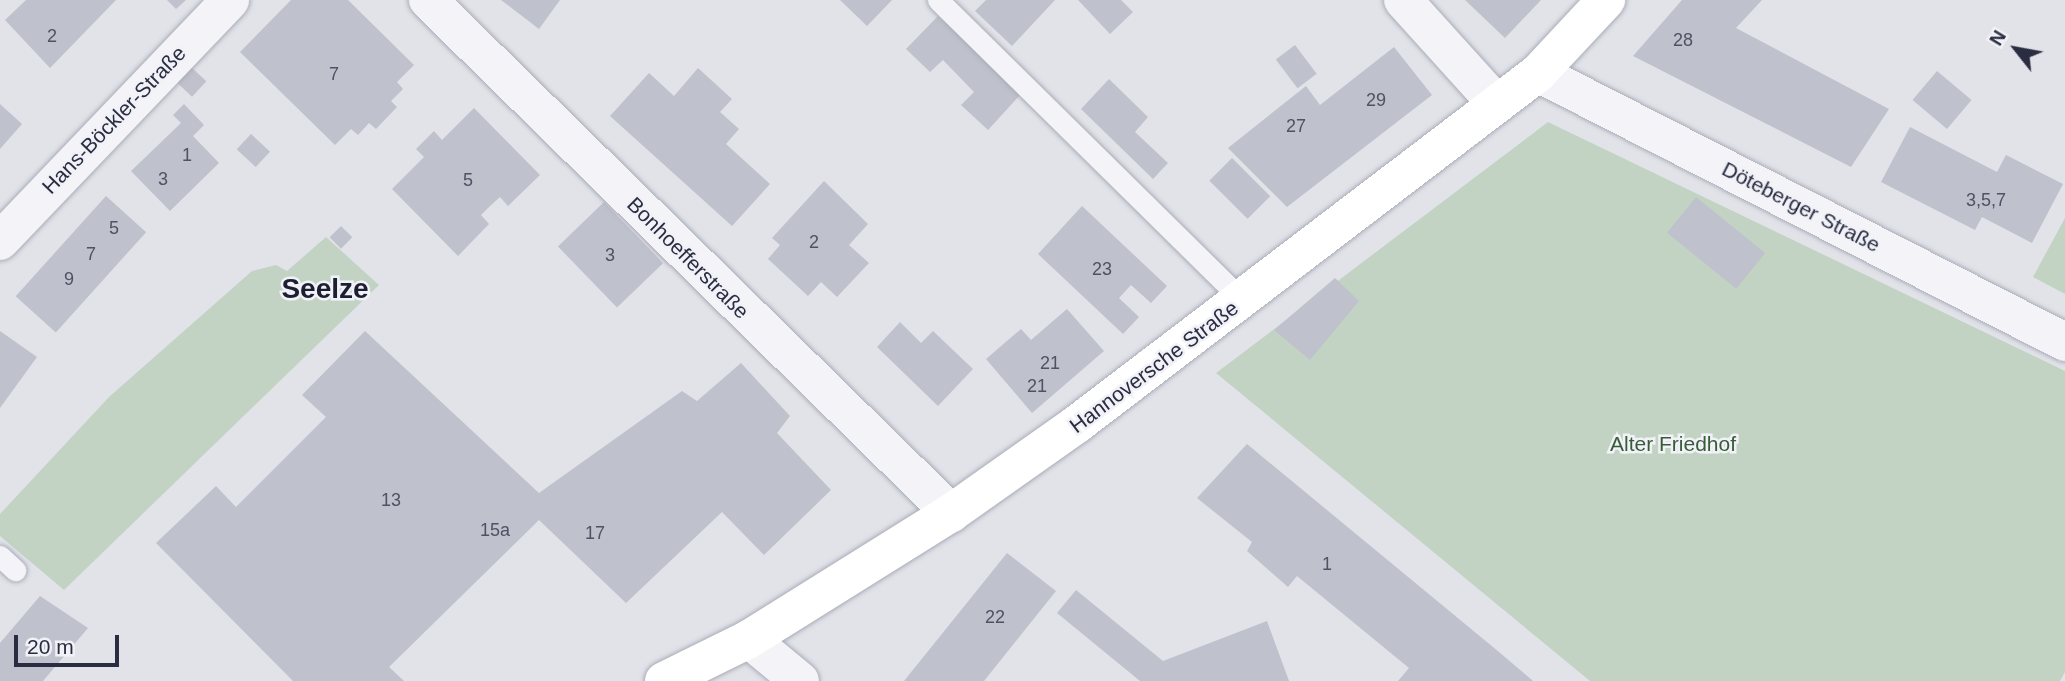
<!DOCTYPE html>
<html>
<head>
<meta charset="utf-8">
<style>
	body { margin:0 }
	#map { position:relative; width:2065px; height:681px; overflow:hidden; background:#e1e3e9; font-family:Arial,sans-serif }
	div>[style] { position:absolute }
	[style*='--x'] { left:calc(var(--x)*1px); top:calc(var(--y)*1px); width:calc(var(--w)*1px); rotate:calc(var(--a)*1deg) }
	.green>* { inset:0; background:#c3d3c3 }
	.building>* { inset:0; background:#bfc1cc; transform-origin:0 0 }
	.roads { filter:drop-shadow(0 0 2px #aaacb7) drop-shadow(0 0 2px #aaacb7) }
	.lane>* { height:21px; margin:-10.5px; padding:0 10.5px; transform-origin:10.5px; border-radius:10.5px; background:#f4f4f8 }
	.street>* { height:38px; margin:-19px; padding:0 19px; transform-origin:19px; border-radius:19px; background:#f4f4f8 }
	.secondary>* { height:38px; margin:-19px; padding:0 19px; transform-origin:19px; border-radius:19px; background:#fff }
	span { translate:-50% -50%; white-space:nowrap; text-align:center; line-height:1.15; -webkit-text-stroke:5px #f1f2f7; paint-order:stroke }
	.number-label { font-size:18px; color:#4f5264 }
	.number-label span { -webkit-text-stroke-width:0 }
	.street-label { font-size:21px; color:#2a2d41 }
	.park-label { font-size:21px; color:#385c39 }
	.district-label { font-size:28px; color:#1c1e32; font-weight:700 }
	.north { position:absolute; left:1981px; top:14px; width:70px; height:70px; -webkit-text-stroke:5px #f1f2f7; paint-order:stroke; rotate:301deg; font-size:19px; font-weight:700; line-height:28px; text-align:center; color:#2a2d41 }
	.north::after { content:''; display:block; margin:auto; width:24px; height:32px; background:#2a2d41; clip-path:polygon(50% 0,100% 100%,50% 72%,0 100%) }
	.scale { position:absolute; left:14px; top:635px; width:105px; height:32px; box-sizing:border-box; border:4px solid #2a2d41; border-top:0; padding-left:9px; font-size:21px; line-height:24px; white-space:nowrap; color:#2a2d41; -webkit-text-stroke:5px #f1f2f7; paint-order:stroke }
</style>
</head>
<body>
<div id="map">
	<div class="green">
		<div style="clip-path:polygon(1548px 122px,2065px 371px,2065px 672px,2060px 681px,1590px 681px,1216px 373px)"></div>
		<div style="clip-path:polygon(2065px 218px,2065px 294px,2033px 277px)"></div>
		<div style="clip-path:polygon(326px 237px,379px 285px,64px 590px,0 536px,0 514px,109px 397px,252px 271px,276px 265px,287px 271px)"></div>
	</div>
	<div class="building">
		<div style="clip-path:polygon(26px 0,116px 0,50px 68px,5px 20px)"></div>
		<div style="clip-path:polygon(167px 0,186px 0,176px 9px)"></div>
		<div style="clip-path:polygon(291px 0,348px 0,414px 65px,397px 82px,403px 89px,391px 101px,397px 107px,376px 129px,369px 123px,358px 135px,351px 129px,335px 145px,240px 52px)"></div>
		<div style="clip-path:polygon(501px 0,560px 0,539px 29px)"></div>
		<div style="clip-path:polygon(840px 0,892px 0,867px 26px)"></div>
		<div style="clip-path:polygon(986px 0,1055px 0,1012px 46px,975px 11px)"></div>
		<div style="clip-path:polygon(1078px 0,1121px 0,1133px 12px,1110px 34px)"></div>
		<div style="clip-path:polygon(1465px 0,1541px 0,1505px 38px)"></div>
		<div style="clip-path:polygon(1682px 0,1762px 0,1736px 28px,1889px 109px,1851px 167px,1633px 56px)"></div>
		<div style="clip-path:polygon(938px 16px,1022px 93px,988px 130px,961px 105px,974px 92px,943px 60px,930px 72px,906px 49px)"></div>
		<div style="left:1295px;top:45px;width:36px;height:24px;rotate:53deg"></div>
		<div style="clip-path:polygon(1394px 47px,1432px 95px,1287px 207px,1228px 148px,1306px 86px,1320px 105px)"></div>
		<div style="left:191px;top:67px;width:21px;height:21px;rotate:43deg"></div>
		<div style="clip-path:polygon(698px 68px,732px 99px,720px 112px,739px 129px,726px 144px,770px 184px,732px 226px,610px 116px,649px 73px,674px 96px)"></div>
		<div style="left:1937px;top:71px;width:45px;height:38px;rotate:40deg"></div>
		<div style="clip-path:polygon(1109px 79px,1148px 117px,1135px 132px,1168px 163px,1153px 179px,1081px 109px)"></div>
		<div style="clip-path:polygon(0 104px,22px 124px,0 149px)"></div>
		<div style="clip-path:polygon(184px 104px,204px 125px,193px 136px,219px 163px,170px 211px,131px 171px,181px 123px,173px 115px)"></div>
		<div style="clip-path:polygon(474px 108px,540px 175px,508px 206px,500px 197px,490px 206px,481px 215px,489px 224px,458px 256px,392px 189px,424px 157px,416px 149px,434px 131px,442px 140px)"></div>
		<div style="clip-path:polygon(1910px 127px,1997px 172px,2006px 155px,2063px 184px,2032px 243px,1982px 217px,1975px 230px,1881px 182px)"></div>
		<div style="left:251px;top:134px;width:26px;height:21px;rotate:43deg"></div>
		<div style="left:1232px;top:158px;width:54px;height:32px;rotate:45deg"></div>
		<div style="clip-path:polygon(824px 181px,868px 224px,849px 245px,869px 263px,837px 297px,821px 282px,808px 296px,768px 259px,780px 245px,772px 238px)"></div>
		<div style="left:106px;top:196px;width:54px;height:135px;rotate:42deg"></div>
		<div style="left:1696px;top:197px;width:89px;height:46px;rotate:39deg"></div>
		<div style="left:604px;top:202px;width:85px;height:64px;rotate:46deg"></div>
		<div style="clip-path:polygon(1082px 206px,1167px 286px,1151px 303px,1131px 285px,1119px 298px,1139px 317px,1123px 334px,1038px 254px)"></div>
		<div style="left:341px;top:226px;width:16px;height:16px;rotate:45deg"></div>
		<div style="clip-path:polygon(1335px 278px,1359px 301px,1310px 360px,1274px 330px)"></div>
		<div style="clip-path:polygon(1067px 309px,1104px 351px,1032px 413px,986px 359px,1021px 329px,1031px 340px)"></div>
		<div style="clip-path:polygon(900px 322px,921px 343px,933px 331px,973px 369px,938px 406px,877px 347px)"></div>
		<div style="clip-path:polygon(0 331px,37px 357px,0 408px)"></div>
		<div style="clip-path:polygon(365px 331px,539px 493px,682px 391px,697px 401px,741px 363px,790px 416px,777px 433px,831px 490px,764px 555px,722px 512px,626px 603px,539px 520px,389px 667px,404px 681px,293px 681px,156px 543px,216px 486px,236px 507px,326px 417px,302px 395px)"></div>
		<div style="clip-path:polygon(1247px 444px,1499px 652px,1533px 681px,1398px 681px,1409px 668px,1297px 576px,1288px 587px,1247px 551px,1252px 542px,1197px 498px)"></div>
		<div style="clip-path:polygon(1007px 553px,1056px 591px,984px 681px,904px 681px)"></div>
		<div style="clip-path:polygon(1076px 590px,1163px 661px,1267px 621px,1289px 681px,1140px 681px,1057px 613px)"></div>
		<div style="clip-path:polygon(40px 596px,88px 628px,43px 681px,0 681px,0 643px)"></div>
	</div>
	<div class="roads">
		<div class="lane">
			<div style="--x:938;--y:0;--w:429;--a:44.6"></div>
			<div style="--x:0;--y:556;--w:21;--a:43"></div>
		</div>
		<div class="street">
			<div style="--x:428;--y:0;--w:733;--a:44.45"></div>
			<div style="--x:1403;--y:0;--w:140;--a:47.9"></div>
			<div style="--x:1538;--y:73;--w:592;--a:27.04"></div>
			<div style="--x:0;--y:241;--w:333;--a:-46.3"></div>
			<div style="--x:749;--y:639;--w:66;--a:39.5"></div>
		</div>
		<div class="secondary">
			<div style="--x:664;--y:681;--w:95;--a:-26.3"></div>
			<div style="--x:749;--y:639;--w:238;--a:-32"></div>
			<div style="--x:951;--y:513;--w:154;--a:-35.2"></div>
			<div style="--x:1077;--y:424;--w:579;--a:-37.29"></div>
			<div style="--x:1538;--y:73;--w:100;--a:-47"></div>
		</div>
	</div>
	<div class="number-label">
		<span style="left:52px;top:36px">2</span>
		<span style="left:1683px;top:40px">28</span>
		<span style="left:334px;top:74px">7</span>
		<span style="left:1376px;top:100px">29</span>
		<span style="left:1296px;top:126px">27</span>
		<span style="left:187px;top:155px">1</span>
		<span style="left:163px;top:179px">3</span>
		<span style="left:468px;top:180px">5</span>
		<span style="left:1986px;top:200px">3,5,7</span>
		<span style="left:114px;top:228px">5</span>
		<span style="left:814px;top:242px">2</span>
		<span style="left:91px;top:254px">7</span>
		<span style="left:610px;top:255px">3</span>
		<span style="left:1102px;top:269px">23</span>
		<span style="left:69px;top:279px">9</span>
		<span style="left:1050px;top:363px">21</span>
		<span style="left:1037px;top:386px">21</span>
		<span style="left:391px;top:500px">13</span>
		<span style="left:495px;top:530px">15a</span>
		<span style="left:595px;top:533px">17</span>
		<span style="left:1327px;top:564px">1</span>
		<span style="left:995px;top:617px">22</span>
	</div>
	<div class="street-label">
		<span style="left:114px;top:120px;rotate:-46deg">Hans-Böckler-Straße</span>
		<span style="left:1801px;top:207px;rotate:27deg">Döteberger Straße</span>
		<span style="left:688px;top:258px;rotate:45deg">Bonhoefferstraße</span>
		<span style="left:1154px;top:367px;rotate:-37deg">Hannoversche Straße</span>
	</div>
	<div class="park-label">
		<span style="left:1673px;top:444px">Alter Friedhof</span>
	</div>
	<div class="district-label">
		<span style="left:325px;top:289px">Seelze</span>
	</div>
	<div class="north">N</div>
	<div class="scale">20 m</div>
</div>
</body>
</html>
